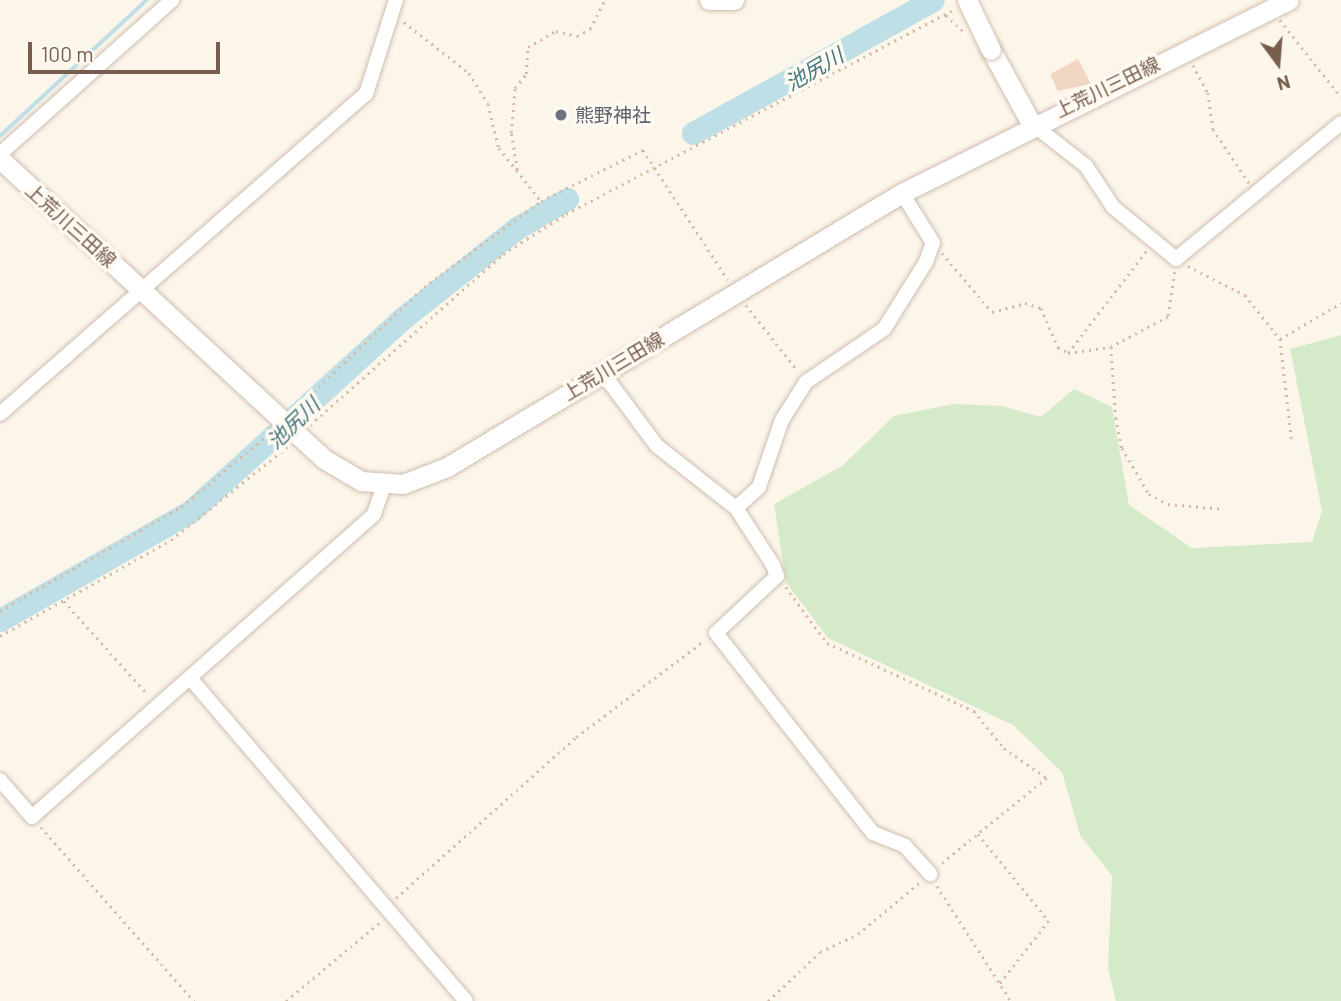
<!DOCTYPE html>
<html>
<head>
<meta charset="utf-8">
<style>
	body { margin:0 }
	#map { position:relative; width:1341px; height:1001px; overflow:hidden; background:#fcf6ea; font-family:Barlow,"Noto Sans JP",sans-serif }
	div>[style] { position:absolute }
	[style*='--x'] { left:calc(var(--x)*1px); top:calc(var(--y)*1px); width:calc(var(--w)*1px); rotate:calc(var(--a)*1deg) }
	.green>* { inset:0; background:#d5eac9 }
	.stream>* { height:3.5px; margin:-1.75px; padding:0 1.75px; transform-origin:1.75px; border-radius:1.75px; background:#bfdfe6 }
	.river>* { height:23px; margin:-11.5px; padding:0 11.5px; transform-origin:11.5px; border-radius:11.5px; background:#bfdfe6 }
	.building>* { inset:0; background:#f1d6c3 }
	.path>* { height:2.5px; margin-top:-1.25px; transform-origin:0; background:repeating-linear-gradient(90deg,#d6b9a5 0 2px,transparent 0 7px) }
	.roads { filter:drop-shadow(0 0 2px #cebeb0) drop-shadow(0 0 2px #cebeb0) }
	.street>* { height:14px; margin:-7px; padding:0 7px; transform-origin:7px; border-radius:7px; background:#fff }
	.secondary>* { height:19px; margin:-9.5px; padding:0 9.5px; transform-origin:9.5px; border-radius:9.5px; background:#fff }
	.bridges { filter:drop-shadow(0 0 2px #d4c0b0) drop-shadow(0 0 2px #d4c0b0) }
	.secondary-bridge>* { height:19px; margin:-9.5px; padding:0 9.5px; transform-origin:9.5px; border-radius:9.5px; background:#fff }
	.dots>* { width:19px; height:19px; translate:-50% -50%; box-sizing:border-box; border:4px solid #fef9f1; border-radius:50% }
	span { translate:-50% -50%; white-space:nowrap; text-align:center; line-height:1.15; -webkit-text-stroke:7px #fef9f1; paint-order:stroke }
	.street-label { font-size:19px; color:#775d4e }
	.worship-label { font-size:19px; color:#5b616d }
	.left { translate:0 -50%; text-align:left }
	.water-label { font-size:21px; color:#457782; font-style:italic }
	.north { position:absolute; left:1243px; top:28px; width:70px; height:70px; -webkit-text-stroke:5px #fef9f1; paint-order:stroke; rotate:164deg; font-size:19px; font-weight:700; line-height:28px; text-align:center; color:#775d4e }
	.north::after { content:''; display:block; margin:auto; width:24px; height:32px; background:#775d4e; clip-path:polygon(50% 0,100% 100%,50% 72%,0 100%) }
	.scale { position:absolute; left:28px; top:42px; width:192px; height:32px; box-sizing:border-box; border:4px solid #775d4e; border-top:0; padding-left:9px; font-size:21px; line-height:24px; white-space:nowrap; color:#775d4e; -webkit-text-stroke:5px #fef9f1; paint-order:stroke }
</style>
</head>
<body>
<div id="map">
	<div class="green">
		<div style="clip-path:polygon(1341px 335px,1341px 1001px,1116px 1001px,1108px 968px,1112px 876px,1080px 835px,1062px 772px,1013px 725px,828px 638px,786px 582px,774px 504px,842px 466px,894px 416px,953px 404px,1002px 406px,1041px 417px,1074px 389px,1112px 407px,1129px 505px,1192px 548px,1312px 542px,1322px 511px,1290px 349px)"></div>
	</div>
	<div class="stream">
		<div style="--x:0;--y:136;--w:200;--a:-42.8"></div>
	</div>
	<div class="river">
		<div style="--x:693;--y:133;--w:274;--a:-29"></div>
		<div style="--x:0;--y:620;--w:220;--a:-29.7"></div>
		<div style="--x:191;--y:511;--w:287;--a:-42.3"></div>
		<div style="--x:403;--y:318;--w:145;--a:-38.3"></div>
		<div style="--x:517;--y:228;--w:58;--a:-30.1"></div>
	</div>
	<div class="building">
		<div style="clip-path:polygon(1078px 59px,1091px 84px,1058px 91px,1050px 74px)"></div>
	</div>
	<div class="path">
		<div style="--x:946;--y:15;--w:25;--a:43"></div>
		<div style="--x:1280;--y:20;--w:98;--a:51.6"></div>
		<div style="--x:404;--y:22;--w:83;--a:38.1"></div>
		<div style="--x:469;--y:73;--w:36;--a:58"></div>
		<div style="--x:488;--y:104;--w:45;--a:76"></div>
		<div style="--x:499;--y:148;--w:68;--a:51.6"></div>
		<div style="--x:541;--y:201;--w:114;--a:-26.6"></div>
		<div style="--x:643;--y:150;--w:155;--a:56.8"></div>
		<div style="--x:1193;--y:65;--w:32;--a:62"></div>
		<div style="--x:1208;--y:93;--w:36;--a:82"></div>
		<div style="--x:1213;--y:129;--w:65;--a:56.3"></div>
		<div style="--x:517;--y:170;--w:37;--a:-99"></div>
		<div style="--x:511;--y:133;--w:45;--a:-84.9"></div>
		<div style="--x:515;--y:88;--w:18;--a:-52"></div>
		<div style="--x:526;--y:74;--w:27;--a:-86"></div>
		<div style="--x:528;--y:47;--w:32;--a:-30"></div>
		<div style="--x:556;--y:31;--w:22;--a:13"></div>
		<div style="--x:577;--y:36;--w:15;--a:-28"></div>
		<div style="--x:590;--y:29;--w:33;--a:-63"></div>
		<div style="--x:942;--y:253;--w:77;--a:49.7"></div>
		<div style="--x:992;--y:312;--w:34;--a:-15"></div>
		<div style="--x:1025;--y:303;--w:17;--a:17"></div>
		<div style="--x:1041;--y:308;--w:43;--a:66.4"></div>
		<div style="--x:1058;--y:347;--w:12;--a:31"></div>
		<div style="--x:1068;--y:353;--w:130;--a:-52.5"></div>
		<div style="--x:1188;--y:266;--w:64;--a:27"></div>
		<div style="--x:1245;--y:295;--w:56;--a:51.5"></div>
		<div style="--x:1280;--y:339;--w:71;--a:-30.5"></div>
		<div style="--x:1175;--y:272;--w:46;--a:98.8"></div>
		<div style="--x:1168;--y:317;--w:64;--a:152.2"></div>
		<div style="--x:1111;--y:347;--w:71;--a:86"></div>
		<div style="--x:1116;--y:418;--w:31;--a:79"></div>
		<div style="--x:1122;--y:448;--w:53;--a:59.6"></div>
		<div style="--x:1149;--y:494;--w:21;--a:28"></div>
		<div style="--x:1168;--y:504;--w:56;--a:5.1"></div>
		<div style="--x:746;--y:305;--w:84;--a:51.8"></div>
		<div style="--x:1280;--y:339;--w:103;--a:83.3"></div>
		<div style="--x:1068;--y:353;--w:42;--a:-8.1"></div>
		<div style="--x:293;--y:411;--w:180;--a:-43.4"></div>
		<div style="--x:424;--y:287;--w:145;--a:-36.3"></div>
		<div style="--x:310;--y:425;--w:258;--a:-41.5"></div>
		<div style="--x:503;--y:254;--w:75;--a:-32.4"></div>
		<div style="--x:566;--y:214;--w:437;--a:-27.8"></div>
		<div style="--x:786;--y:587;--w:69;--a:53.8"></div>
		<div style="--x:827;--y:643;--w:162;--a:24.8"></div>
		<div style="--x:974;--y:711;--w:48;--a:51"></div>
		<div style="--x:1004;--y:748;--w:52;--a:34.9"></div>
		<div style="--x:1047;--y:778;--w:138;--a:140.9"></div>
		<div style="--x:64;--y:601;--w:126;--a:48.2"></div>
		<div style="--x:0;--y:611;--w:209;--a:-29.9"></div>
		<div style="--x:181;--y:507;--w:117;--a:-39.8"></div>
		<div style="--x:0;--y:636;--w:196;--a:-29.3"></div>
		<div style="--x:171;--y:540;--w:149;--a:-38.7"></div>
		<div style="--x:41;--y:827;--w:232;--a:48.7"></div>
		<div style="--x:978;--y:834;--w:112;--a:50.8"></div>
		<div style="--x:1049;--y:921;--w:83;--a:128.1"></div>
		<div style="--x:937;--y:886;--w:137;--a:57.2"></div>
		<div style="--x:396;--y:898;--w:241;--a:-41.8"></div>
		<div style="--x:576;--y:737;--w:161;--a:-36.9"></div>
		<div style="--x:286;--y:1001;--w:123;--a:-40"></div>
		<div style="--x:768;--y:1001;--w:71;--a:-43.3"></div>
		<div style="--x:820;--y:952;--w:42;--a:-25.3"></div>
		<div style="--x:858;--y:934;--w:80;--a:-39.9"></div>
	</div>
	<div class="roads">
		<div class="street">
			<div style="--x:1031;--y:123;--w:70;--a:38"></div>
			<div style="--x:1086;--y:166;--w:49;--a:56.6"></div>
			<div style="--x:1113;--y:207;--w:82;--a:39.5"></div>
			<div style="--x:1176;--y:259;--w:214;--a:-39.5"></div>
			<div style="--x:0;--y:154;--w:231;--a:-41.8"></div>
			<div style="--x:602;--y:372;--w:92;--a:53.4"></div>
			<div style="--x:657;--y:446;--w:100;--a:38.1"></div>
			<div style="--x:736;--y:508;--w:68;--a:57"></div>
			<div style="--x:773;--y:565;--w:12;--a:70"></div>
			<div style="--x:777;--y:576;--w:83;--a:136.9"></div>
			<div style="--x:716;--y:633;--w:254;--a:51.9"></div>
			<div style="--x:873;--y:833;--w:35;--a:22"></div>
			<div style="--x:905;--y:846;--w:38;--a:48"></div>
			<div style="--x:0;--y:414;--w:486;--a:-41.2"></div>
			<div style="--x:366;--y:94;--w:99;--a:-72.3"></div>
			<div style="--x:736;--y:508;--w:31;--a:-42"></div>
			<div style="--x:759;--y:487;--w:71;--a:-71.1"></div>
			<div style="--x:782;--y:420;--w:45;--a:-57.7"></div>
			<div style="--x:806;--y:382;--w:94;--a:-34.2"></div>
			<div style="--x:884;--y:329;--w:79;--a:-57.9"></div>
			<div style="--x:926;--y:262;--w:20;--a:-70"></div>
			<div style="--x:933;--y:243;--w:59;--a:-121.8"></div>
			<div style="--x:191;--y:679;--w:423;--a:49.5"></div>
			<div style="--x:0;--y:780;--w:49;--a:49.1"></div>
			<div style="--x:32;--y:817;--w:457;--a:-41.5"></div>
			<div style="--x:374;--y:514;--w:31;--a:-71"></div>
		</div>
		<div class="secondary">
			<div style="--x:709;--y:0;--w:25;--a:0"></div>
			<div style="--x:991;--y:50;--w:83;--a:61.3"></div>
			<div style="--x:0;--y:159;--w:442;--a:42.8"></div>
			<div style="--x:324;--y:459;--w:43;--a:30.7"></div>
			<div style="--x:361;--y:481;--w:42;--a:4.1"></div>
			<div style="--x:403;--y:484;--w:47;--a:-21.1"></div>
			<div style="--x:447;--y:467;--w:531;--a:-31.06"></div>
			<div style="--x:902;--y:193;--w:432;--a:-26.5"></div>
		</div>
	</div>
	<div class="bridges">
		<div class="secondary-bridge">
			<div style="--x:967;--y:0;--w:55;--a:64.4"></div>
		</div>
	</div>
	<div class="dots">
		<div style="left:561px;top:115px;background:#6b7280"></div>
	</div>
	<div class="street-label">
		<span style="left:1107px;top:87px;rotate:-26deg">上荒川三田線</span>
		<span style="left:71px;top:225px;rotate:42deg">上荒川三田線</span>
		<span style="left:613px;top:366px;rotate:-31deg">上荒川三田線</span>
	</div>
	<div class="worship-label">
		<span class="left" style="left:575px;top:115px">熊野神社</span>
	</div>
	<div class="water-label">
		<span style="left:814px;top:69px;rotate:-30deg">池尻川</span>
		<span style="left:293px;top:423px;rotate:-44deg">池尻川</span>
	</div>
	<div class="north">N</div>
	<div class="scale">100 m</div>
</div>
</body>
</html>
